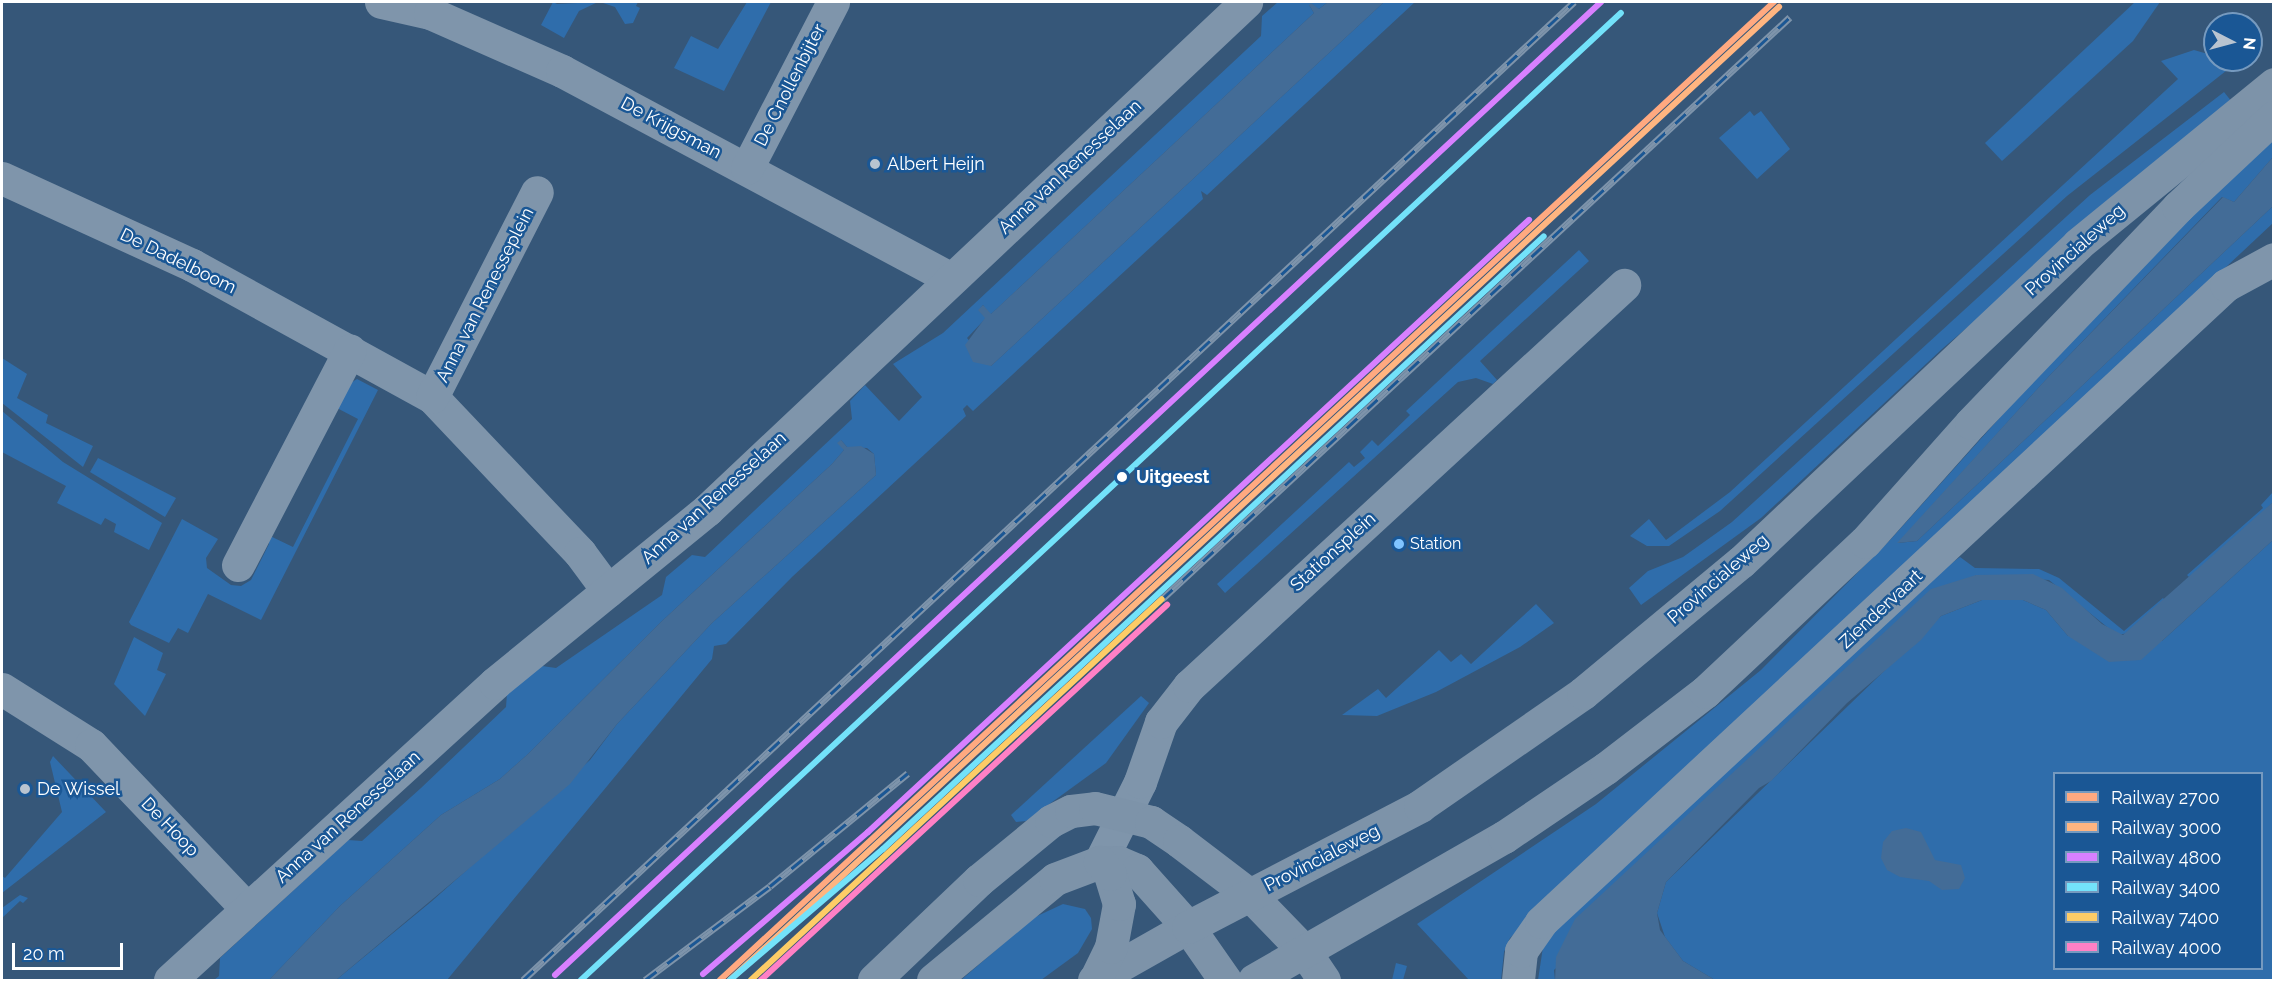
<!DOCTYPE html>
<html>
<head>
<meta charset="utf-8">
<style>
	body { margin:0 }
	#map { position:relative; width:2275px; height:982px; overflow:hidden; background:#365779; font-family:Raleway,sans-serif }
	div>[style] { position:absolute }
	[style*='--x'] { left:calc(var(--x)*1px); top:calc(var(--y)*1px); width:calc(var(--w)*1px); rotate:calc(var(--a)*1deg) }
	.green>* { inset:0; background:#2f6dab }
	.water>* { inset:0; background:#436c97 }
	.minor>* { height:33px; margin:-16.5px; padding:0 16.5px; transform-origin:16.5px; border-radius:16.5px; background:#7f95ab }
	.major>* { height:33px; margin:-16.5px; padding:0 16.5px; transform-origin:16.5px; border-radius:16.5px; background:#7d93a9 }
	.rail>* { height:7px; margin-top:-3.5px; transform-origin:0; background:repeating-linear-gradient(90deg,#1a5795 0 14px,#7e94ab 0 28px); box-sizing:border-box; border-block:2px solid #7e94ab }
	.rail-1>* { height:6px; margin:-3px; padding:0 3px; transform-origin:3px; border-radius:3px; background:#ffa980 }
	.rail-2>* { height:6px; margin:-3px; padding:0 3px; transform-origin:3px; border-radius:3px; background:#ffb580 }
	.rail-3>* { height:6px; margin:-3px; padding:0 3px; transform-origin:3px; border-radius:3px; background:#d880ff }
	.rail-4>* { height:6px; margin:-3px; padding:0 3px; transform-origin:3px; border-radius:3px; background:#73e2fa }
	.rail-5>* { height:6px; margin:-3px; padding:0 3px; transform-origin:3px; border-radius:3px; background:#fdcc66 }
	.rail-6>* { height:6px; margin:-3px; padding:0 3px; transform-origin:3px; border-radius:3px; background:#ff80c5 }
	.dots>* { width:16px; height:16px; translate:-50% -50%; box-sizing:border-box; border:3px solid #1a5795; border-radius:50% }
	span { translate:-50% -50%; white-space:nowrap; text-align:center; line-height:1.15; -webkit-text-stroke:5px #1a5795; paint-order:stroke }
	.bus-label { font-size:16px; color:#fff }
	.left { translate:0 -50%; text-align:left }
	.street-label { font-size:18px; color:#fff }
	.poi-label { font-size:18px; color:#fff }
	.stop-label { font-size:18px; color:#fff; font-weight:700 }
	.frame { position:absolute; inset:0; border:3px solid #fff; pointer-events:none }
	.legend { position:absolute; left:2053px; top:772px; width:210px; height:198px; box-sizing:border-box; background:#1a5795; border:2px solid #769abf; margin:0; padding:8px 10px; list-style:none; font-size:18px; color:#fff }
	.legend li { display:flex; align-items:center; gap:12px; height:30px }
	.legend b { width:30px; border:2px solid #769abf }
	.north { position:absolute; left:2203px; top:12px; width:60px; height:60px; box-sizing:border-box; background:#1a5795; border:2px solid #769abf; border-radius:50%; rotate:96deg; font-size:16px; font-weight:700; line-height:24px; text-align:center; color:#fff }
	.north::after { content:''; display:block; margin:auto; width:21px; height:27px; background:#b9c4d0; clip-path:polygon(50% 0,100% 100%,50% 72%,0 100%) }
	.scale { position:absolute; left:12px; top:943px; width:111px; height:27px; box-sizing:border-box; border:3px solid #fff; border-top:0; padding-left:8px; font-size:18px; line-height:21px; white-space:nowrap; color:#fff; -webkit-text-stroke:4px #1a5795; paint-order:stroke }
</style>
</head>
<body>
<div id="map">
	<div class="green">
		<div style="clip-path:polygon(553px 2px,557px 4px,598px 2px,579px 11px,564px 38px,541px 25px)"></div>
		<div style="clip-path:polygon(600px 2px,638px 2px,636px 6px,640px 8px,633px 23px,625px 24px,615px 7px)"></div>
		<div style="clip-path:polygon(747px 2px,771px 2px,724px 91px,674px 68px,691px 36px,718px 49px)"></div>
		<div style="clip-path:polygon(1278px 2px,1328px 2px,1319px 9px,1309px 5px,1314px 13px,990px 315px,983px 305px,979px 310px,986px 318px,967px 338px,991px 366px,1384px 2px,1415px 2px,1207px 195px,1201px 191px,1203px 199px,973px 411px,967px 405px,963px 409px,966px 416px,792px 577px,726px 644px,714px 646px,712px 659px,447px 980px,336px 980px,432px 901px,590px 760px,617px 724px,712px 623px,876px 475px,874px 454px,867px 448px,847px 447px,841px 440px,844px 450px,832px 464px,662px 621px,528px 754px,500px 779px,441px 815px,340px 906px,269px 980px,214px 980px,219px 976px,220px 958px,348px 840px,362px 841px,421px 788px,506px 707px,507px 693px,519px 681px,542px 666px,556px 668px,662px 595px,666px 577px,692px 555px,705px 557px,852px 419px,850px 401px,865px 385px,899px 421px,922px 397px,893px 364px,943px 333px,1261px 36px,1262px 16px)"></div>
		<div style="clip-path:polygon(2135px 2px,2160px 2px,2133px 41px,2002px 161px,1985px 143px)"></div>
		<div style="clip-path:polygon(2194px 50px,2215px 56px,2215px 60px,2231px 67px,2067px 196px,1720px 511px,1669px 546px,1647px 546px,1630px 536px,1649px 519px,1666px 540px,1730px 492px,2178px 79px,2161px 61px)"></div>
		<div style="clip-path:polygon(2224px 92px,2232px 102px,1942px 349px,1761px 518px,1641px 605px,1629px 588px,1648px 571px,1683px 557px,1732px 522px,2090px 195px)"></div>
		<div style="clip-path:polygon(1750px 111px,1754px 116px,1761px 111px,1790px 149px,1757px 179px,1719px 138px)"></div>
		<div style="clip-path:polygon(2273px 131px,2273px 157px,2234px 202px,2222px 197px,2051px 374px,1898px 543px,1917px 541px,2273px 206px,2273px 223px,1510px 938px,1504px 952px,1501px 980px,1469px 980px,1417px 924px,1596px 804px,1761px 670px,1891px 539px,2055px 356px)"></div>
		<div style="clip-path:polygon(1579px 250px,1589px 261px,1480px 361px,1497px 380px,1493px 384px,1476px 378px,1458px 382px,1225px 593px,1217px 584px,1349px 462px,1354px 467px,1365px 458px,1360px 452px,1372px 440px,1378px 446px,1410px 415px,1406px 411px)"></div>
		<div style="clip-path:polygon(2px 358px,27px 374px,17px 398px,48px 415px,46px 423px,93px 446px,83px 467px,2px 403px)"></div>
		<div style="clip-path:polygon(357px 379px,378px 390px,261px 620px,208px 594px,188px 633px,178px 628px,169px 643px,131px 625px,129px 622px,182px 519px,218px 539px,206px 558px,207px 568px,231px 585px,241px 586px,251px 580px,269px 544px,268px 535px,293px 547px,358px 419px,335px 407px,346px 386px)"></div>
		<div style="clip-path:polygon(2px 411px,63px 462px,162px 523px,149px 550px,114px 532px,116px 524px,105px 518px,101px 525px,57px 503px,66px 486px,2px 452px)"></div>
		<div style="clip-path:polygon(98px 458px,176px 498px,165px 517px,90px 472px)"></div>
		<div style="clip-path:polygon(2273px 492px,2273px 502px,2259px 516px,2190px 578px,2187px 575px,2263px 508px,2261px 505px)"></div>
		<div style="clip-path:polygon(evenodd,2273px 540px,2273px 980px,1715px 980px,1683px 961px,1665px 937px,1657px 913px,1666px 882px,1941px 616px,1982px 600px,2023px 600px,2046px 610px,2068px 636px,2162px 641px,2273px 540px,2054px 774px,2262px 774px,2262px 968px,2054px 968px,2054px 774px)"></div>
		<div style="clip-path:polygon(1960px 557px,1975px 568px,2039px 569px,2059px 578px,2124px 631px,2163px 598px,2165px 600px,2129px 633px,2117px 635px,2049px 580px,1976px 575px,1554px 970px,1555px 980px,1538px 980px,1543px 947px,1552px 930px,1934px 576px)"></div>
		<div style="clip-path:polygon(1536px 604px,1554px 623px,1520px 647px,1436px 692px,1377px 716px,1342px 715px,1378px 689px,1386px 698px,1439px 650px,1451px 662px,1461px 654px,1471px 664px)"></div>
		<div style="clip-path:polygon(134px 637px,163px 653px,157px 670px,166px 674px,145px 716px,114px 684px)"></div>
		<div style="clip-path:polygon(1141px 696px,1149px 703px,1106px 763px,1026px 821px,1016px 822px,1011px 815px)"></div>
		<div style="clip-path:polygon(53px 756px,106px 812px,2px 893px,2px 876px,5px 878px,62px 812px,50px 762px)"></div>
		<div style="clip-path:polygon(20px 895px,28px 898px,23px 903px,20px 901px,2px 918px,2px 908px)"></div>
		<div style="clip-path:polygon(1063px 904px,1085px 909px,1091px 918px,1092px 929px,1078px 953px,1041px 980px,961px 980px,1033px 918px)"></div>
		<div style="clip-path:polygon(1396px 963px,1407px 966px,1403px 980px,1392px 980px)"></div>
	</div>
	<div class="water">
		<div style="clip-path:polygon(1328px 2px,1384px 2px,991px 366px,973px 362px,965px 345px,985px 318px,978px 310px,983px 305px,991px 314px,1314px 13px,1309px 5px,1311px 3px,1319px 9px)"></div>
		<div style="clip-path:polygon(2273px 157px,2273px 206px,1917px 541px,1897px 543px,2051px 374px,2223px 197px,2234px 202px)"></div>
		<div style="clip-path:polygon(841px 440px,847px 447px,861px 446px,874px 454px,876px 475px,712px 623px,617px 724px,570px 784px,336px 980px,269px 980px,340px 906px,441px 815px,500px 779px,528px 754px,662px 621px,832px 464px,844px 450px,837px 443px)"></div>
		<div style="clip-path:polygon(2273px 502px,2273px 540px,2141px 660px,2109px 662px,2068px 636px,2046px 610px,2023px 600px,1982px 600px,1941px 616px,1921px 640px,1847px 703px,1771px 781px,1759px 788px,1666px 882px,1657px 913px,1660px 930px,1683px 961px,1715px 980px,1555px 980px,1556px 957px,1575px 919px,1931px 589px,1976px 575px,2033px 574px,2062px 588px,2102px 624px,2123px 635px)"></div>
		<div style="clip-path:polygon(1906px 828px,1921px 832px,1935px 860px,1961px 865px,1965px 878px,1959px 889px,1942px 890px,1929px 881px,1900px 877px,1887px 870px,1881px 858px,1883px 842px,1892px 831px)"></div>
	</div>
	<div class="minor">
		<div style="--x:381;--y:2;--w:50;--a:12.7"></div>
		<div style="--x:430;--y:13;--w:144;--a:23.7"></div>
		<div style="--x:562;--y:71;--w:441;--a:28.1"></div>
		<div style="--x:747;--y:168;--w:187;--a:-62.6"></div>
		<div style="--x:2;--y:178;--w:209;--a:24.6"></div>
		<div style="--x:192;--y:265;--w:274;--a:28.8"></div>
		<div style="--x:432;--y:397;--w:215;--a:46.5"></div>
		<div style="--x:580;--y:553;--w:47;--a:53.6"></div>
		<div style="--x:432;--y:397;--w:230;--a:-62.9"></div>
		<div style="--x:238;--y:565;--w:242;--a:-62.5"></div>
		<div style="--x:2;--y:689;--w:105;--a:32.2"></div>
		<div style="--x:91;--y:745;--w:226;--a:46.4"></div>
		<div style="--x:1100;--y:862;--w:89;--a:-63.4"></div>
		<div style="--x:1140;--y:782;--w:64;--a:-70.7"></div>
		<div style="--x:1161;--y:722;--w:46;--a:-52.1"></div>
		<div style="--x:1189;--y:686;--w:592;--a:-42.67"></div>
		<div style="--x:170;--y:980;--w:440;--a:-42.4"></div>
		<div style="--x:495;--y:683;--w:274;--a:-39.2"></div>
		<div style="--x:707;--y:510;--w:741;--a:-43.3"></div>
		<div style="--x:1518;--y:980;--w:29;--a:-84"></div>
		<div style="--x:1521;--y:951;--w:35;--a:-55"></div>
		<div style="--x:1541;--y:922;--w:935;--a:-42.92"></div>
		<div style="--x:2226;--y:285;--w:55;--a:-28.4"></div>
	</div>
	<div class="major">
		<div style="--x:874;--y:980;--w:145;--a:-43.6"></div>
		<div style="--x:979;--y:880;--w:93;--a:-39.3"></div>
		<div style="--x:1051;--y:821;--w:22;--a:-27"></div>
		<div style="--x:1071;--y:811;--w:24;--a:-7"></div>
		<div style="--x:1095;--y:808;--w:58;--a:14"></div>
		<div style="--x:1151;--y:822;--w:34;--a:34"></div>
		<div style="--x:1179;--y:841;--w:89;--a:37.3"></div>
		<div style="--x:1250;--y:895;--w:79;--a:46"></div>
		<div style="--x:1305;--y:952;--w:34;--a:56"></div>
		<div style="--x:933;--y:980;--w:158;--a:-39.6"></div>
		<div style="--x:1055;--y:879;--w:48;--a:-20.7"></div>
		<div style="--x:1100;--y:862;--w:18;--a:0"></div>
		<div style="--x:1118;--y:862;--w:21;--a:23"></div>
		<div style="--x:1137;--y:870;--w:76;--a:48.2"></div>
		<div style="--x:1188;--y:927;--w:65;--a:55.1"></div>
		<div style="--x:1094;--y:980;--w:108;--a:-29.4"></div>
		<div style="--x:1188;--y:927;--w:262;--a:-27.5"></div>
		<div style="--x:1420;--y:806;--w:198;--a:-34.7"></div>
		<div style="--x:1583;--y:693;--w:205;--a:-39.7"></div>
		<div style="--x:1741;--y:562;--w:463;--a:-43.3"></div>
		<div style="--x:2078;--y:244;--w:253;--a:-39.2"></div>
		<div style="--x:1095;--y:980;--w:37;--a:-64"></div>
		<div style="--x:1111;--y:947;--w:44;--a:-79.5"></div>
		<div style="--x:1119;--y:904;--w:31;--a:-107"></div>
		<div style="--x:1110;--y:874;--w:16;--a:-130"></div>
		<div style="--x:1254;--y:980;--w:288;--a:-29.8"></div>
		<div style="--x:1504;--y:837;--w:123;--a:-34.1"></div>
		<div style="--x:1606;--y:768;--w:125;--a:-37.5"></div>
		<div style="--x:1705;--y:692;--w:219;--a:-43.2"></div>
		<div style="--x:1865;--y:542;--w:159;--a:-48.3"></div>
		<div style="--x:1971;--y:423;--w:299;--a:-46.2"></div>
		<div style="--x:2178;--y:207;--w:132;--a:-43.2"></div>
	</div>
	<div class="rail">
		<div style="--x:1162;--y:599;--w:856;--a:-42.82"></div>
		<div style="--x:523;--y:980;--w:1436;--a:-42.94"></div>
		<div style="--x:645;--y:980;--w:156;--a:-36.9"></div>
		<div style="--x:770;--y:886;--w:178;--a:-39.3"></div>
	</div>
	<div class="rail-1">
		<div style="--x:720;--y:980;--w:1438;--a:-42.86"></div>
	</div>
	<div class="rail-2">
		<div style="--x:730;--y:980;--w:1431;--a:-42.85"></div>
	</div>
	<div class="rail-3">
		<div style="--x:703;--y:974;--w:218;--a:-40.7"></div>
		<div style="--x:868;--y:832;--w:901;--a:-42.8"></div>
		<div style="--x:555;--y:975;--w:1429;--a:-42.93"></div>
	</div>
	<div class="rail-4">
		<div style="--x:581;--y:980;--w:1420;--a:-42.92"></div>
		<div style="--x:730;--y:980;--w:201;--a:-40.6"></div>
		<div style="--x:883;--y:849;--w:901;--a:-42.84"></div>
	</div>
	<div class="rail-5">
		<div style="--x:751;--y:980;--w:560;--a:-42.83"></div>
	</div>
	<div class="rail-6">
		<div style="--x:761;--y:980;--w:553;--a:-42.73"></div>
	</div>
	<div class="dots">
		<div style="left:875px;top:164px;background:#b9c4d0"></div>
		<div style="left:1122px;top:477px;background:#fff"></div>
		<div style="left:1399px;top:544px;background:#80c4ff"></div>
		<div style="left:25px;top:789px;background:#b9c4d0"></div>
	</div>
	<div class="bus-label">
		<span class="left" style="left:1410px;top:544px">Station</span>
	</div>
	<div class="street-label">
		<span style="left:790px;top:85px;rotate:-63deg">De Cnollenbijter</span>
		<span style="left:671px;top:128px;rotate:28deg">De Krijgsman</span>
		<span style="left:1070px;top:167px;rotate:-43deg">Anna van Renesselaan</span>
		<span style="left:2075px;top:250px;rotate:-42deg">Provincialeweg</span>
		<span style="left:178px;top:261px;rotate:26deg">De Dadelboom</span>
		<span style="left:485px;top:295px;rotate:-63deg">Anna van Renesseplein</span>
		<span style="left:714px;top:498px;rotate:-42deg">Anna van Renesselaan</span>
		<span style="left:1333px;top:552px;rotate:-42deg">Stationsplein</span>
		<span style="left:1718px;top:579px;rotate:-41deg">Provincialeweg</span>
		<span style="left:1881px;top:609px;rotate:-43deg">Ziendervaart</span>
		<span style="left:348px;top:817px;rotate:-42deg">Anna van Renesselaan</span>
		<span style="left:170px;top:827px;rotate:46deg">De Hoop</span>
		<span style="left:1322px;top:858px;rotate:-27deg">Provincialeweg</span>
	</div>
	<div class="poi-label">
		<span class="left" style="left:887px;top:164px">Albert Heijn</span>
		<span class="left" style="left:37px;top:789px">De Wissel</span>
	</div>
	<div class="stop-label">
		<span class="left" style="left:1136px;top:477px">Uitgeest</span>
	</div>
	<div class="frame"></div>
	<ul class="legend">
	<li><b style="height:8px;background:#ffa980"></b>Railway 2700</li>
	<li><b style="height:8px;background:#ffb580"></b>Railway 3000</li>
	<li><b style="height:8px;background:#d880ff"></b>Railway 4800</li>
	<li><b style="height:8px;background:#73e2fa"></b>Railway 3400</li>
	<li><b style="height:8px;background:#fdcc66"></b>Railway 7400</li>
	<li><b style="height:8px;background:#ff80c5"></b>Railway 4000</li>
	</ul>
	<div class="north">N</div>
	<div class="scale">20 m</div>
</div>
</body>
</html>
